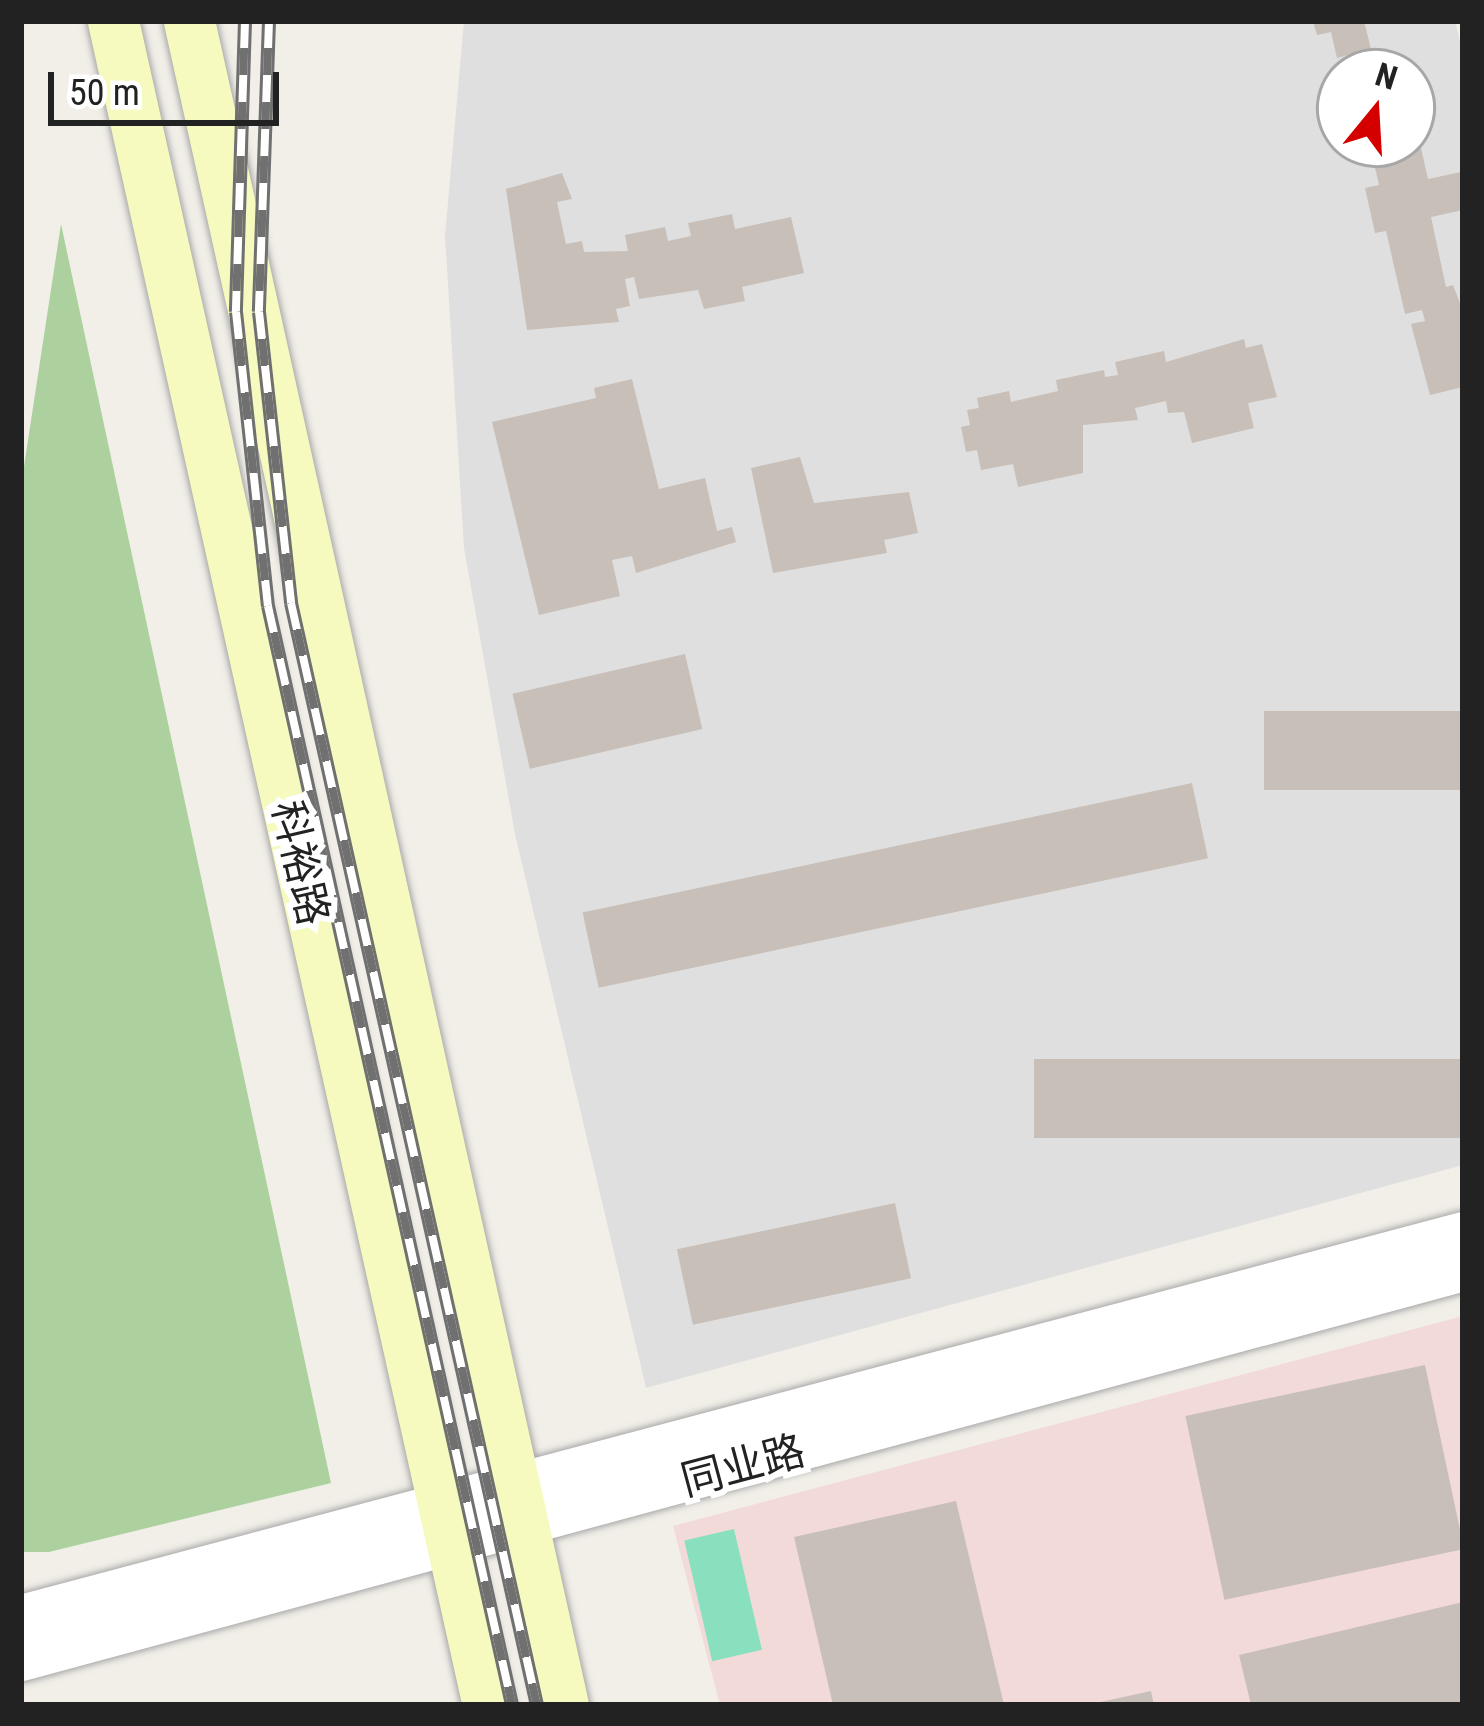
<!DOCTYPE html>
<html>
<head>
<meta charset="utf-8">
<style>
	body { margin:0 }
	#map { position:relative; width:1484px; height:1726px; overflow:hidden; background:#f2efe9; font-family:"Roboto Condensed","Noto Sans SC",sans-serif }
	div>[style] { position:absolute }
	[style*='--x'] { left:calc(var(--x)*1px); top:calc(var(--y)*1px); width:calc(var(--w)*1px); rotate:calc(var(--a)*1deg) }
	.residential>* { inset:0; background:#e0dfdf }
	.commercial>* { inset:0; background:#f2dad9 }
	.forest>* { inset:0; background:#add19e }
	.pitch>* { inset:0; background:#88e0be; transform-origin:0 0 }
	.building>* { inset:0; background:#c7bfb8; transform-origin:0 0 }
	.roads { filter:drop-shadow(0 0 3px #a9a9a9) drop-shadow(0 0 3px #a9a9a9) }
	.tertiary>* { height:45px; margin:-22.5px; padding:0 22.5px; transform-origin:22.5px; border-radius:22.5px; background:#fff }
	.secondary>* { height:51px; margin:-25.5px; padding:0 25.5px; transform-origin:25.5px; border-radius:25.5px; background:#f7fabf }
	.rail>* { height:14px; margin-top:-7px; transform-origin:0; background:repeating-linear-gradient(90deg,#fff 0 27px,#707070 0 54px); box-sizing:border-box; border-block:3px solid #707070 }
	span { translate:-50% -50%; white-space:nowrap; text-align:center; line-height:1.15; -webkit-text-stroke:12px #fff; paint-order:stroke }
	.street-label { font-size:42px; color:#222 }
	.frame { position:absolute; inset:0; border:24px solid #222; pointer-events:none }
	.north { position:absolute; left:1316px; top:48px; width:120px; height:120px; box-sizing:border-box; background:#fff; border:3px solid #a7a7a7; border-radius:50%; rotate:18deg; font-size:33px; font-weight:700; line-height:48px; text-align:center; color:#222 }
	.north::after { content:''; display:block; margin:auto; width:42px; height:54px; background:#d40000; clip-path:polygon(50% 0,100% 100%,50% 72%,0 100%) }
	.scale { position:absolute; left:48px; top:72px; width:231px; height:54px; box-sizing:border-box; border:6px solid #222; border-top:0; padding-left:15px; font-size:36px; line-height:42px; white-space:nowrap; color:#222; -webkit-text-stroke:9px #fff; paint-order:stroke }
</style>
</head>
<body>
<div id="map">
	<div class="residential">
		<div style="clip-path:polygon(evenodd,464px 21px,1455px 21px,1463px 54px,1463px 1165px,646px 1388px,515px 834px,464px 548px,445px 236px,464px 21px,1340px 72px,1412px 72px,1412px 144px,1340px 144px,1340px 72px)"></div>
	</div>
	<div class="commercial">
		<div style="clip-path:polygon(1463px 1316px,1463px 1705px,720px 1705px,673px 1526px)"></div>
	</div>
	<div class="forest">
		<div style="clip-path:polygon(61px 224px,331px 1483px,49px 1552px,21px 1552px,21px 486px)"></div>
	</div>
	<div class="pitch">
		<div style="left:734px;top:1529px;width:124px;height:51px;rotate:77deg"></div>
	</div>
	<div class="building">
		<div style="clip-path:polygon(1313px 21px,1364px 21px,1371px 49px,1337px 58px,1331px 32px,1317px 35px)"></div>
		<div style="clip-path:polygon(1414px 117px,1428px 179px,1461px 172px,1463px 182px,1463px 210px,1431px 217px,1446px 287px,1453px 285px,1463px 311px,1463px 387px,1430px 395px,1411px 324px,1425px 321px,1422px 310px,1405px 314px,1386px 231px,1375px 233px,1365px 188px,1379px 185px,1371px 150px,1412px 144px)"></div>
		<div style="clip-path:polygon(562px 173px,572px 199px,557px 202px,566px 244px,582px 241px,584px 252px,628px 251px,625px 235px,665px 227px,668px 241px,691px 236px,688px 223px,732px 214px,735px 229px,791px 217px,804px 273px,742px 287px,745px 301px,704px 309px,698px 290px,639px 299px,634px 277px,625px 279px,630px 306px,616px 309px,619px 322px,527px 330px,506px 189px)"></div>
		<div style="clip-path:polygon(1244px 339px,1246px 348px,1262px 344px,1277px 397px,1248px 403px,1254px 428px,1192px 443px,1184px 412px,1168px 413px,1166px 401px,1135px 408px,1138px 420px,1083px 425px,1083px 473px,1018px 487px,1013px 464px,981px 470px,977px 450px,966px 452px,961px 427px,970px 425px,967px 410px,979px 408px,977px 398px,1009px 391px,1011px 402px,1058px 391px,1056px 380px,1104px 370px,1105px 377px,1118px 375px,1115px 362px,1164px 351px,1166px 362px)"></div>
		<div style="clip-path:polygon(632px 379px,659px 489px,705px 478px,717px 531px,732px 527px,736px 542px,636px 573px,632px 556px,612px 560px,620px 596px,539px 615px,492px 422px,596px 398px,594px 388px)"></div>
		<div style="clip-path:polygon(800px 457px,814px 503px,909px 492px,918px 533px,884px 540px,887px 553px,773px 573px,751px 468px)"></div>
		<div style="left:685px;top:654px;width:77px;height:177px;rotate:77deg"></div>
		<div style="left:1463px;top:711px;width:79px;height:199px;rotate:90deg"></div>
		<div style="left:1192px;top:783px;width:77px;height:623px;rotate:78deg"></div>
		<div style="left:1463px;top:1059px;width:79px;height:429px;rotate:90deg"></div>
		<div style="left:895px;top:1203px;width:77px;height:223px;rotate:78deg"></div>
		<div style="left:1425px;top:1365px;width:188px;height:245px;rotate:78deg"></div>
		<div style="clip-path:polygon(956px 1501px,1004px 1705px,833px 1705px,794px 1537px)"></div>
		<div style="clip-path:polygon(1463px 1602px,1463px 1705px,1251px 1705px,1239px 1655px)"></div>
		<div style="clip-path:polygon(1151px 1691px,1154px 1705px,1096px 1705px,1096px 1703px)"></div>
	</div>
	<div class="roads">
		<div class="tertiary">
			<div style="--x:21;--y:1617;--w:1492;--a:-14.87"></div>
			<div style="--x:21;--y:1658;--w:1494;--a:-15.13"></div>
		</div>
		<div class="secondary">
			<div style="--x:113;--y:21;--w:1725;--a:77.45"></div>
			<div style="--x:189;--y:21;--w:1725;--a:77.48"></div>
		</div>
	</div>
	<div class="rail">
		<div style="--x:245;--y:21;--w:291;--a:91.8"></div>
		<div style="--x:236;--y:312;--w:296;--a:83.8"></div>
		<div style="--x:268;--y:606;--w:1126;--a:77.48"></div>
		<div style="--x:269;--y:21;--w:291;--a:92"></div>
		<div style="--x:259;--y:312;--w:293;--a:83.7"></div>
		<div style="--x:291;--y:603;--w:1129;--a:77.42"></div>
	</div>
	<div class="street-label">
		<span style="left:300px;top:863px;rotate:77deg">科裕路</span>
		<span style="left:743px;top:1466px;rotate:-15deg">同业路</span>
	</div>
	<div class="frame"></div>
	<div class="north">N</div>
	<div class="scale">50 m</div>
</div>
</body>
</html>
